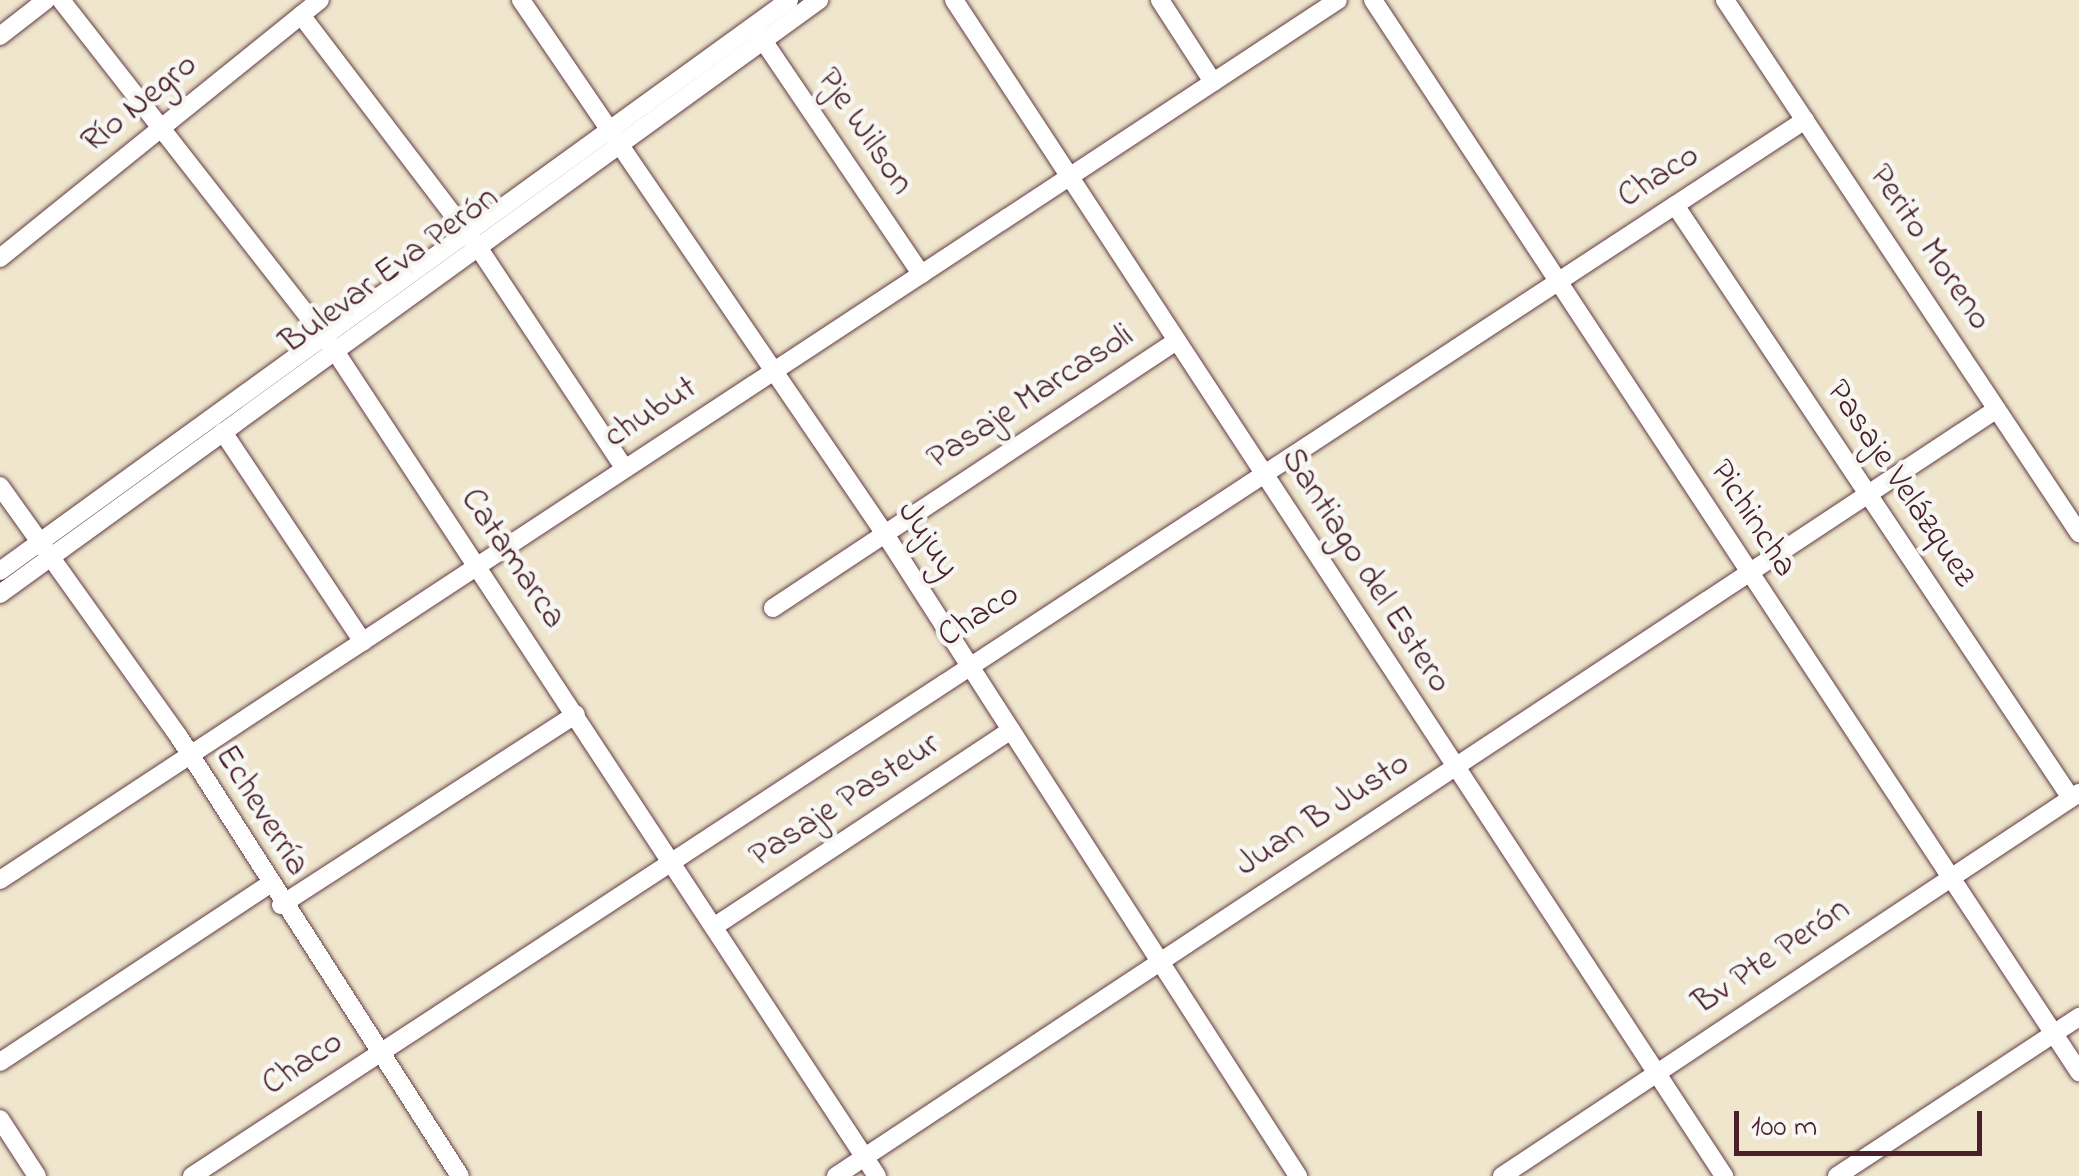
<!DOCTYPE html>
<html>
<head>
<meta charset="utf-8">
<style>
	body { margin:0 }
	#map { position:relative; width:2079px; height:1176px; overflow:hidden; background:#efe6cd; font-family:"Indie Flower",sans-serif }
	div>[style] { position:absolute }
	[style*='--x'] { left:calc(var(--x)*1px); top:calc(var(--y)*1px); width:calc(var(--w)*1px); rotate:calc(var(--a)*1deg) }
	.roads { filter:drop-shadow(0 0 2px #633d43) drop-shadow(0 0 2px #633d43) }
	.street>* { height:18px; margin:-9px; padding:0 9px; transform-origin:9px; border-radius:9px; background:#fff }
	span { translate:-50% -50%; white-space:nowrap; text-align:center; line-height:1.15; -webkit-text-stroke:9px #f6f6f2; paint-order:stroke }
	.street-label { font-size:35px; color:#4a1f2b }
	.scale { position:absolute; left:1734px; top:1111px; width:248px; height:45px; box-sizing:border-box; border:5px solid #4a1f2b; border-top:0; padding-left:12px; font-size:30px; line-height:35px; white-space:nowrap; color:#4a1f2b; -webkit-text-stroke:8px #f6f6f2; paint-order:stroke }
</style>
</head>
<body>
<div id="map">
	<div class="roads">
		<div class="street">
			<div style="--x:61;--y:0;--w:445;--a:52"></div>
			<div style="--x:335;--y:351;--w:987;--a:56.7"></div>
			<div style="--x:521;--y:0;--w:643;--a:55.72"></div>
			<div style="--x:883;--y:531;--w:767;--a:57.24"></div>
			<div style="--x:954;--y:0;--w:1406;--a:56.78"></div>
			<div style="--x:1160;--y:0;--w:98;--a:57.1"></div>
			<div style="--x:1373;--y:0;--w:1284;--a:56.63"></div>
			<div style="--x:1725;--y:0;--w:640;--a:56.41"></div>
			<div style="--x:301;--y:15;--w:292;--a:52.7"></div>
			<div style="--x:478;--y:247;--w:266;--a:56.5"></div>
			<div style="--x:756;--y:30;--w:295;--a:55.9"></div>
			<div style="--x:0;--y:36;--w:58;--a:-38"></div>
			<div style="--x:1675;--y:205;--w:713;--a:56.27"></div>
			<div style="--x:0;--y:258;--w:411;--a:-38.9"></div>
			<div style="--x:223;--y:432;--w:252;--a:56.3"></div>
			<div style="--x:0;--y:486;--w:308;--a:54.5"></div>
			<div style="--x:179;--y:737;--w:521;--a:57.38"></div>
			<div style="--x:0;--y:571;--w:974;--a:-35.89"></div>
			<div style="--x:0;--y:594;--w:1012;--a:-35.95"></div>
			<div style="--x:773;--y:608;--w:481;--a:-33.5"></div>
			<div style="--x:0;--y:880;--w:1601;--a:-33.33"></div>
			<div style="--x:281;--y:905;--w:351;--a:-32.9"></div>
			<div style="--x:715;--y:926;--w:355;--a:-33.5"></div>
			<div style="--x:0;--y:1062;--w:321;--a:-33.4"></div>
			<div style="--x:0;--y:1119;--w:68;--a:57"></div>
			<div style="--x:192;--y:1176;--w:1928;--a:-33.21"></div>
			<div style="--x:836;--y:1176;--w:1391;--a:-33.45"></div>
			<div style="--x:1502;--y:1176;--w:693;--a:-33.58"></div>
			<div style="--x:1837;--y:1176;--w:290;--a:-33.3"></div>
		</div>
	</div>
	<div class="street-label">
		<span style="left:140px;top:104px;rotate:-39deg">Río Negro</span>
		<span style="left:864px;top:132px;rotate:56deg">Pje Wilson</span>
		<span style="left:1659px;top:177px;rotate:-33deg">Chaco</span>
		<span style="left:1929px;top:248px;rotate:56deg">Perito Moreno</span>
		<span style="left:390px;top:271px;rotate:-36deg">Bulevar Eva Perón</span>
		<span style="left:1031px;top:398px;rotate:-33deg">Pasaje Marcasoli</span>
		<span style="left:651px;top:413px;rotate:-33deg">chubut</span>
		<span style="left:1900px;top:484px;rotate:56deg">Pasaje Velázquez</span>
		<span style="left:1752px;top:519px;rotate:57deg">Pichincha</span>
		<span style="left:927px;top:540px;rotate:57deg">Jujuy</span>
		<span style="left:512px;top:559px;rotate:56deg">Catamarca</span>
		<span style="left:1365px;top:571px;rotate:57deg">Santiago del Estero</span>
		<span style="left:979px;top:616px;rotate:-33deg">Chaco</span>
		<span style="left:845px;top:801px;rotate:-33deg">Pasaje Pasteur</span>
		<span style="left:261px;top:811px;rotate:58deg">Echeverría</span>
		<span style="left:1323px;top:815px;rotate:-33deg">Juan B Justo</span>
		<span style="left:1772px;top:957px;rotate:-34deg">Bv Pte Perón</span>
		<span style="left:303px;top:1064px;rotate:-34deg">Chaco</span>
	</div>
	<div class="scale">100 m</div>
</div>
</body>
</html>
